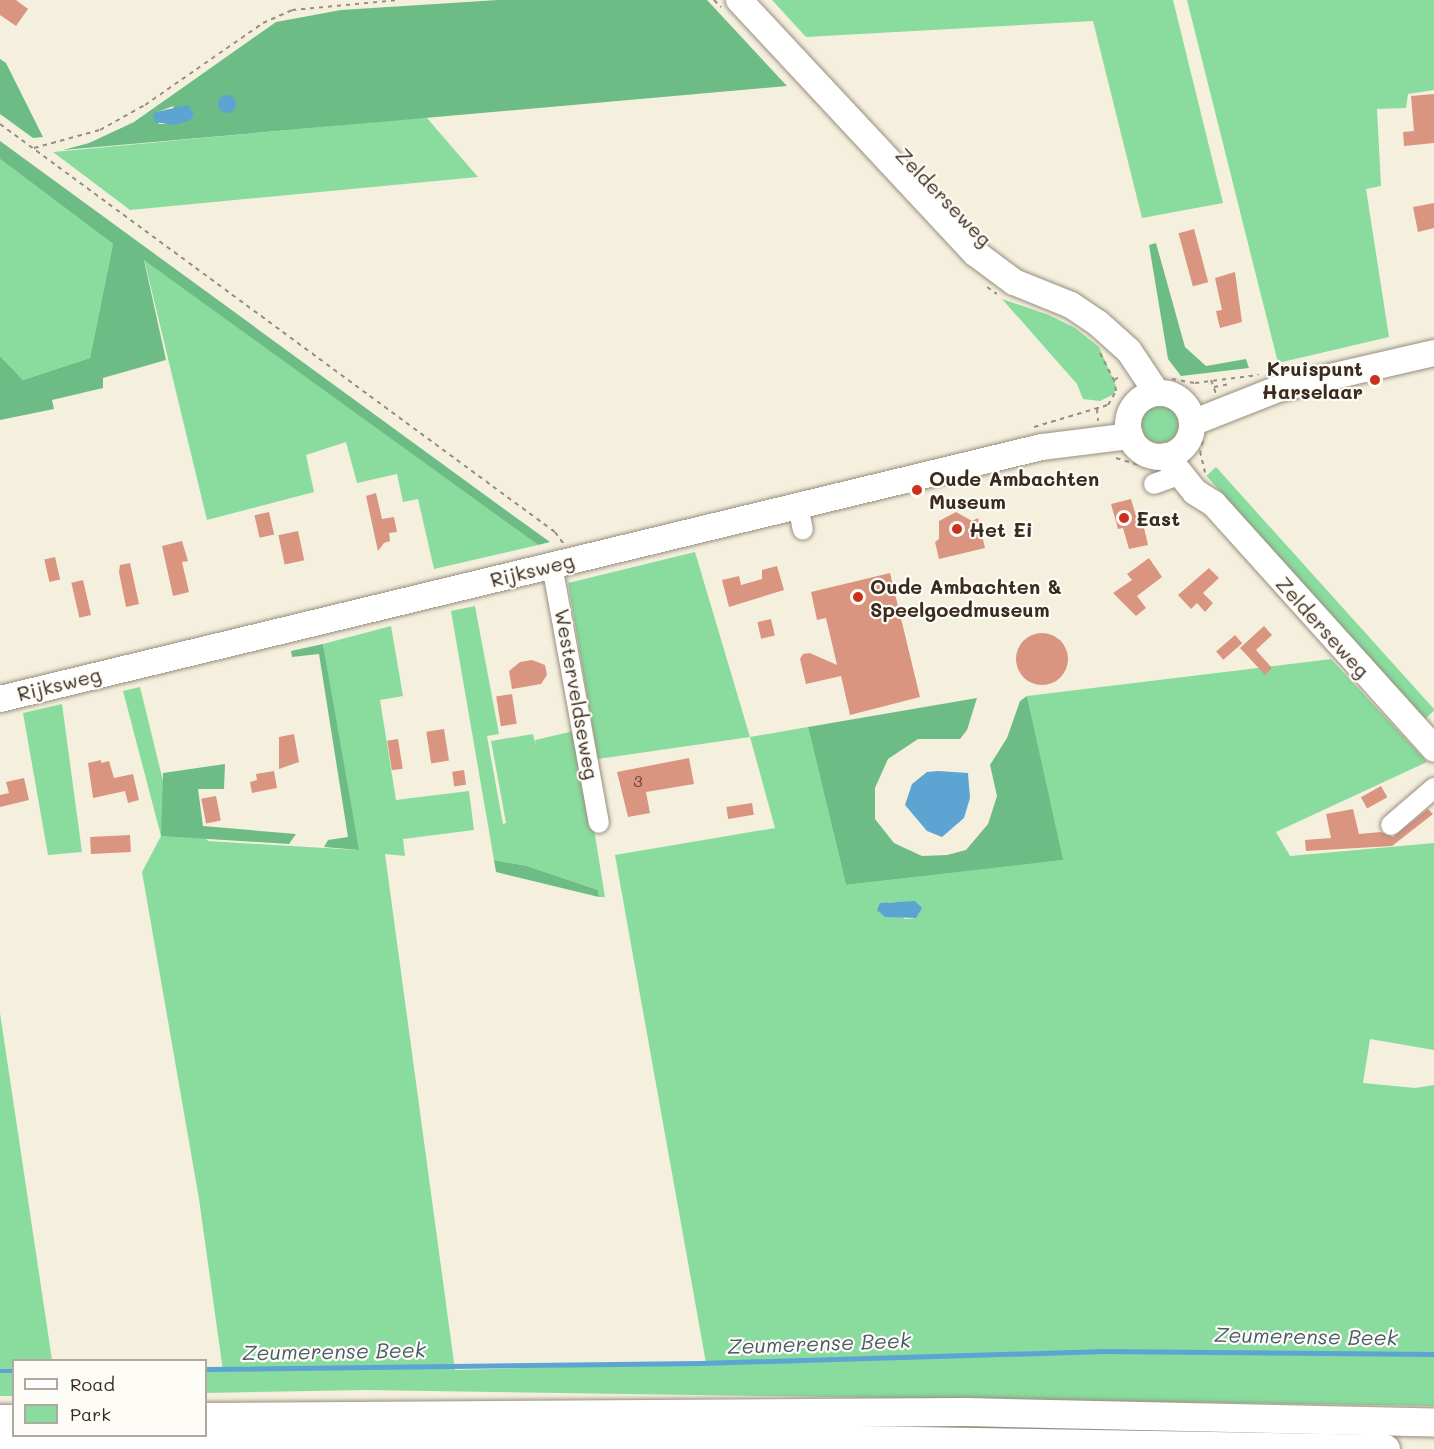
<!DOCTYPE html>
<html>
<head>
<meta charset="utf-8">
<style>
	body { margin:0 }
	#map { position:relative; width:1434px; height:1449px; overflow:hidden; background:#f5f0de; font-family:Mali,sans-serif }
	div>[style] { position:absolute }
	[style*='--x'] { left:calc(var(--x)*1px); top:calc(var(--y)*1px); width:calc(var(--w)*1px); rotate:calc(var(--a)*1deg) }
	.green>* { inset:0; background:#89dc9e; transform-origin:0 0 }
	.round { border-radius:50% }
	.forest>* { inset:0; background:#6ebc85 }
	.water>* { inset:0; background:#5ca5d3 }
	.stream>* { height:4.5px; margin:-2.25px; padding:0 2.25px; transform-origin:2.25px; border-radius:2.25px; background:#5ca5d3 }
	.building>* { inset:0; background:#da9581; transform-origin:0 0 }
	.path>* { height:2px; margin-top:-1px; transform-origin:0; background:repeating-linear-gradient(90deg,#988d7e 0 4.5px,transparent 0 9px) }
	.roads { filter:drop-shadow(0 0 2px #988d7e) drop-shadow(0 0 2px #988d7e) }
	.minor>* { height:20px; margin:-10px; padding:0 10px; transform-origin:10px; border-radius:10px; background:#fff }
	.major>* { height:26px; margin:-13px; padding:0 13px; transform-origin:13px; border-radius:13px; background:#fff }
	.major>.ring { margin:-13px; padding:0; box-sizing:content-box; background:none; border:26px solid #fff; border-radius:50% }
	.highway>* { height:28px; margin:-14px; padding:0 14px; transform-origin:14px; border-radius:14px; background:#fff }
	.dots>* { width:16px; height:16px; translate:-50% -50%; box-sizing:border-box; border:3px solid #fdfcf7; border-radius:50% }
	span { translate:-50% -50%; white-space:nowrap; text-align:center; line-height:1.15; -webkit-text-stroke:4.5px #fdfcf7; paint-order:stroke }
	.number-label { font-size:16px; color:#634537 }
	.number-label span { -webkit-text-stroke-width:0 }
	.street-label { font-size:20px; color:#3b2a1e }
	.poi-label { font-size:20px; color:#3b2a1e; font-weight:700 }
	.right { translate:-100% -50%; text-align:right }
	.left { translate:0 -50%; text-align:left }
	.water-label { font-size:21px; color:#485b66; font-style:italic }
	.legend { position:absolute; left:12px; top:1359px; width:195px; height:78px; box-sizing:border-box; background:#fdfcf7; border:2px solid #afa8a0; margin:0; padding:8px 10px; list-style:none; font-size:18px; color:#3b2a1e }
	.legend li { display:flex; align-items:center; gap:12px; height:30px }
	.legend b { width:30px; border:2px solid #afa8a0 }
</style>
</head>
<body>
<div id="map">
	<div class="green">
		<div style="clip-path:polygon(772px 0,1173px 0,1223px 203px,1142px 218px,1093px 21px,806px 37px)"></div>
		<div style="clip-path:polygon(1187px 0,1434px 0,1434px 90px,1408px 94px,1406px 108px,1377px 109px,1381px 186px,1366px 189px,1389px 337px,1278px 363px)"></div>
		<div style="clip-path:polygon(426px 117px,478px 177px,130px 210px,53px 152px)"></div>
		<div style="clip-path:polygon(0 159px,113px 244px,90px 358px,23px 380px,0 356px)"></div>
		<div style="clip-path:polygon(144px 259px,538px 545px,434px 569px,418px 499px,403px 502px,397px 474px,357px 483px,346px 442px,306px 455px,314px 492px,207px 520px)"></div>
		<div style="clip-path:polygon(1002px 299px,1049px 315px,1075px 328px,1099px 347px,1116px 386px,1114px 394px,1100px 401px,1083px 399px,1077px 384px)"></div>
		<div class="round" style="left:1140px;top:403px;width:40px;height:40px"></div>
		<div style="left:1216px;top:467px;width:327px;height:13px;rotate:48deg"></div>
		<div style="clip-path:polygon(evenodd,695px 552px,750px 737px,808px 727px,846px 885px,1062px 860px,1027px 696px,1331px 659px,1427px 762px,1276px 832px,1290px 856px,1434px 843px,1434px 1050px,1370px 1039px,1363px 1083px,1415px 1088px,1434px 1085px,1434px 1406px,365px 1390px,206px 1393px,206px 1371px,223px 1371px,199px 1199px,142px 872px,161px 836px,123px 691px,140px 687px,164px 785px,208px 841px,358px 850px,323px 644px,391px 626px,403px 696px,380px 700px,396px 800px,469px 791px,474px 830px,403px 839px,405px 856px,385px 854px,455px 1370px,706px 1363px,615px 855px,775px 828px,750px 737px,598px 759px,568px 583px,695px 552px,888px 902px,901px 902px,916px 918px,905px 919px,888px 902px)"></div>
		<div style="clip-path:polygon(475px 606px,499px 734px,487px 736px,503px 824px,506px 823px,491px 741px,533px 734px,536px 747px,535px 740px,578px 730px,605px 897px,599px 897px,598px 890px,527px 866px,494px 860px,451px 611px)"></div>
		<div style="clip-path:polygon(62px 704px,82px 852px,48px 855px,23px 713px)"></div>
		<div style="clip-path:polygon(0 1013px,52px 1360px,14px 1360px,13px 1396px,0 1396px)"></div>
	</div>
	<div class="forest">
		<div style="clip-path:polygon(evenodd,498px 0,707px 0,787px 86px,63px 150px,89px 143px,134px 122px,276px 22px,341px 10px,498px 0,174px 106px,166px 124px,159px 124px,157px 112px,174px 106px)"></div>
		<div style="clip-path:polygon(0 59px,6px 63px,43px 137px,33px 138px,0 114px)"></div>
		<div style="clip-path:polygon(0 141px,511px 514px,550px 542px,538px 545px,144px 260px,166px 360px,103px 378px,103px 388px,52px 400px,54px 409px,0 420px,0 356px,23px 380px,90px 358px,113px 244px,0 159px)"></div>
		<div style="clip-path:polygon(1156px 243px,1185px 347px,1206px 366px,1246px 359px,1249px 368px,1181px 376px,1168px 359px,1149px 245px)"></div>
		<div style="clip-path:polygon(323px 644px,359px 850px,324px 847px,328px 840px,348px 837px,319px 654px,292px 657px,291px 651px)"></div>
		<div style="clip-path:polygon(1027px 696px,1063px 860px,846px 885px,808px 727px,977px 698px,967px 730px,960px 739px,918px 739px,888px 759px,875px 788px,875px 819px,894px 843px,922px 856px,947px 855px,966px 850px,988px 824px,997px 796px,990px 765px,1007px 738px,1020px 701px)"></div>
		<div style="clip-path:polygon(225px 764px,224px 789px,198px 789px,203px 826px,296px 834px,289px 844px,161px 836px,163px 773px)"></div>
		<div style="clip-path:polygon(494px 860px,527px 866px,598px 890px,599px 897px,496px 872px)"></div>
	</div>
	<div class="water">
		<div class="round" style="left:218px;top:95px;width:18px;height:18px"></div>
		<div style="clip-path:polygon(188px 105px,194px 115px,189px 121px,174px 125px,155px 122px,153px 115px,156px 112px)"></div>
		<div style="clip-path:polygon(938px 771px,968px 773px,970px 798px,964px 818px,942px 837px,927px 831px,905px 805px,912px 784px,927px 772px)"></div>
		<div style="clip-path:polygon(915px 901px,922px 908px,916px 918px,885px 917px,877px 910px,880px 903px)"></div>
	</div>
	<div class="stream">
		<div style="--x:206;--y:1369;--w:494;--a:-0.7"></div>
		<div style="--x:700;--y:1363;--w:398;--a:-1.7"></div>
		<div style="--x:1098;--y:1351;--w:336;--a:0.5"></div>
		<div style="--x:0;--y:1371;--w:14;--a:0"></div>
	</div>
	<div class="building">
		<div style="clip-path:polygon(0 0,16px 0,28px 9px,16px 26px,0 15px)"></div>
		<div style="clip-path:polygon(1434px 94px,1434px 143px,1404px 146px,1403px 132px,1414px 131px,1411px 96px)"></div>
		<div style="clip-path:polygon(1434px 203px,1434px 228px,1418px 232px,1413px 207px)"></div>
		<div style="left:1194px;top:229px;width:55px;height:16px;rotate:75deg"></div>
		<div style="clip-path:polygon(1235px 272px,1242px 322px,1220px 328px,1216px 311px,1222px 310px,1215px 278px)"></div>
		<div style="clip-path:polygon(376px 493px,382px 519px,394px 517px,397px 532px,389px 533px,390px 541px,384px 543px,378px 551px,366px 496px)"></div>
		<div style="clip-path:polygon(1131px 499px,1136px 516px,1141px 515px,1148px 545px,1129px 549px,1123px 528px,1118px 529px,1111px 504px)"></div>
		<div style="left:269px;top:512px;width:23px;height:15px;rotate:77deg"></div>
		<div style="clip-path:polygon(956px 512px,972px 521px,978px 518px,985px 548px,939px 559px,935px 542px,939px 539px,939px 521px)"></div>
		<div style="left:298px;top:531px;width:30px;height:20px;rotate:78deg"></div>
		<div style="clip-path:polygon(182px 541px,188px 561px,182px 562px,189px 592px,173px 596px,162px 546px)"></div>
		<div style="left:55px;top:557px;width:23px;height:11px;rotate:77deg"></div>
		<div style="clip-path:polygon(1149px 558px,1162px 577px,1137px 596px,1146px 608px,1136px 616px,1113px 593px,1132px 580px,1127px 574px)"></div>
		<div style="clip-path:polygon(130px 563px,139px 604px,126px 607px,119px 572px,120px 565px)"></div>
		<div style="clip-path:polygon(777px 566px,784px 590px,729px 607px,722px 580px,739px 576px,741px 585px,762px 579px,762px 570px)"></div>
		<div style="clip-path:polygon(1209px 568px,1219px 578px,1203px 593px,1213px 603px,1205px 612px,1197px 603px,1191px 609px,1178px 595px)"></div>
		<div style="clip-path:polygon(890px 573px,920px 697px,850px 715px,841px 676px,806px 684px,800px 659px,803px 654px,810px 653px,837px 665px,826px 618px,817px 620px,811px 592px)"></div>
		<div style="left:83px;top:580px;width:36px;height:12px;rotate:77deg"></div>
		<div style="left:771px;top:619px;width:17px;height:14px;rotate:77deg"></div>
		<div style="clip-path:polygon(1264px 626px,1272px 635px,1256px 650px,1272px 668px,1265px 675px,1240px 648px)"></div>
		<div class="round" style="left:1016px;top:633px;width:52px;height:52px"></div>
		<div style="left:1235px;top:635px;width:11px;height:25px;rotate:49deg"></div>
		<div style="clip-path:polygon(532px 660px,545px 665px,547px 675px,541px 684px,512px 689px,509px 671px,520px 662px)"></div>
		<div style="left:512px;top:694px;width:30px;height:16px;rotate:81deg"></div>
		<div style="left:444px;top:729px;width:32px;height:18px;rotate:81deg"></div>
		<div style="clip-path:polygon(294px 734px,299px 762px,279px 769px,279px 737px)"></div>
		<div style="left:398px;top:739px;width:30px;height:11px;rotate:81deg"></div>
		<div style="clip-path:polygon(689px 758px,694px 784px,646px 792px,650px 813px,628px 817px,617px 772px)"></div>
		<div style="clip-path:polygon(101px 760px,101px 763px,109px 761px,114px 778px,133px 774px,139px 800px,128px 803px,125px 791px,93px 798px,88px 763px)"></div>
		<div style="left:464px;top:770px;width:15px;height:12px;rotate:82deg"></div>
		<div style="clip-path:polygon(274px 771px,277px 788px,252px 793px,250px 782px,257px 780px,256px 774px)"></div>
		<div style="clip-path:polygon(24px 778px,29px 800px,0 807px,0 795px,9px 793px,6px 782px)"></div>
		<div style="left:1381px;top:786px;width:13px;height:23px;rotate:61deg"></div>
		<div style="left:216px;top:796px;width:25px;height:15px;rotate:79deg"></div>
		<div style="left:752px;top:803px;width:12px;height:26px;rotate:81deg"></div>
		<div style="clip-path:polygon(1353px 809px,1359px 834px,1381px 832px,1393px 837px,1428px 809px,1433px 814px,1392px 846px,1306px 851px,1305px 840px,1331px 838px,1326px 814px)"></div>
		<div style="left:130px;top:835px;width:17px;height:40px;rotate:87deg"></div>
	</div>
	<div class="path">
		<div style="--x:714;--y:0;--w:10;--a:45"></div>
		<div style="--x:0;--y:124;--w:689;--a:36.32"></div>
		<div style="--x:555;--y:532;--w:14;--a:54"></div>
		<div style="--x:34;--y:148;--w:68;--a:-15.3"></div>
		<div style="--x:100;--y:130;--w:51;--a:-29.1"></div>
		<div style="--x:145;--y:105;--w:144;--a:-34.8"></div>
		<div style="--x:263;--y:23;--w:32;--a:-24"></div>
		<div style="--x:292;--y:10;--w:107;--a:-5.3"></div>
		<div style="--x:987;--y:287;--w:12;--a:35"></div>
		<div style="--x:1100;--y:353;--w:30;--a:63"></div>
		<div style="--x:1172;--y:379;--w:23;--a:10"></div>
		<div style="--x:1195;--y:383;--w:64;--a:-7.2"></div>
		<div style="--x:1211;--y:380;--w:15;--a:70"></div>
		<div style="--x:1214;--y:387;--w:16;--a:-11"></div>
		<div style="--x:1097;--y:409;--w:12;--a:85"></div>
		<div style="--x:1034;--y:427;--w:77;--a:-16.6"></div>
		<div style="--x:1108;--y:405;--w:16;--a:-60"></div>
		<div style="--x:1116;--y:391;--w:11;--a:-100"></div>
		<div style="--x:1114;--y:380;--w:8;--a:-30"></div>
		<div style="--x:1203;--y:441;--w:10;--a:107"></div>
		<div style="--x:1200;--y:451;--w:22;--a:77"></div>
		<div style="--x:1116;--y:458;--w:34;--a:17"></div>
	</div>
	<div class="roads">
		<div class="minor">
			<div style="--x:1154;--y:484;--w:29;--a:-20"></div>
			<div style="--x:798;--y:505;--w:25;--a:79"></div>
			<div style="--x:552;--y:565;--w:262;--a:79.7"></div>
			<div style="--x:1391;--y:825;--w:57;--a:-40.7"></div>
		</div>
		<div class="major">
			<div style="--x:739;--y:0;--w:346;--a:47"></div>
			<div style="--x:975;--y:253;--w:49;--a:36.6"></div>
			<div style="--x:1014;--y:282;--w:61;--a:22"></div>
			<div style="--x:1071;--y:305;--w:34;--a:34"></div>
			<div style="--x:1099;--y:324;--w:40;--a:42"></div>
			<div style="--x:1129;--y:351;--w:50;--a:56.3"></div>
			<div class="ring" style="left:1128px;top:393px;width:38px;height:38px"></div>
			<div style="--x:1192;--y:423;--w:92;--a:-21.6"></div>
			<div style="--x:1278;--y:389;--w:160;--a:-13"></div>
			<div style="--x:1166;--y:456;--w:46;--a:51.1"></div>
			<div style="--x:1195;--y:492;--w:22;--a:32"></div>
			<div style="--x:1214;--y:504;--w:329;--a:48"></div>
			<div style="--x:0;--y:699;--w:1072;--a:-13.6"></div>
			<div style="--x:1042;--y:447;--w:89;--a:-7.1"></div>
		</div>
		<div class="highway">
			<div style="--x:206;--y:1417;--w:760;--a:-0.38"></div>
			<div style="--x:966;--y:1412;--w:468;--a:1.3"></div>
			<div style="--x:0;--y:1419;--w:14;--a:0"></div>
			<div style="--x:0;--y:1446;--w:792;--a:-0.51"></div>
			<div style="--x:792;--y:1439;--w:594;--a:0.96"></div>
		</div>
	</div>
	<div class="dots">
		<div style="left:1375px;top:380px;background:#c8321e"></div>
		<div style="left:917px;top:490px;background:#c8321e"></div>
		<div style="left:1124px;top:518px;background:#c8321e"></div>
		<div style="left:957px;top:529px;background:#c8321e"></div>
		<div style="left:858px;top:597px;background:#c8321e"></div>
	</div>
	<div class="number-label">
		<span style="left:638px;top:781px">3</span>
	</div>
	<div class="street-label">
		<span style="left:944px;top:197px;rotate:46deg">Zelderseweg</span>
		<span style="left:532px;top:570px;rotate:-14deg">Rijksweg</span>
		<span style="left:1323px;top:627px;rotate:48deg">Zelderseweg</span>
		<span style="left:59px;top:684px;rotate:-14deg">Rijksweg</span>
		<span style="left:577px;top:694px;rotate:80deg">Westerveldseweg</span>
	</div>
	<div class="poi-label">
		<span class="right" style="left:1363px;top:380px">Kruispunt<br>Harselaar</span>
		<span class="left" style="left:929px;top:490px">Oude Ambachten<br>Museum</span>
		<span class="left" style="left:1136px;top:518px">East</span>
		<span class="left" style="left:969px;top:529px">Het Ei</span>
		<span class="left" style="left:870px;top:598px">Oude Ambachten &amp;<br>Speelgoedmuseum</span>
	</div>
	<div class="water-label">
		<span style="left:1306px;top:1336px;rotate:1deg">Zeumerense Beek</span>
		<span style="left:819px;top:1343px;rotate:-2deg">Zeumerense Beek</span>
		<span style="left:334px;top:1351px;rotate:-1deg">Zeumerense Beek</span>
	</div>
	<ul class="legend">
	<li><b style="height:8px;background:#fff"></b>Road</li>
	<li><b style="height:16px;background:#89dc9e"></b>Park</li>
	</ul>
</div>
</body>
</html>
